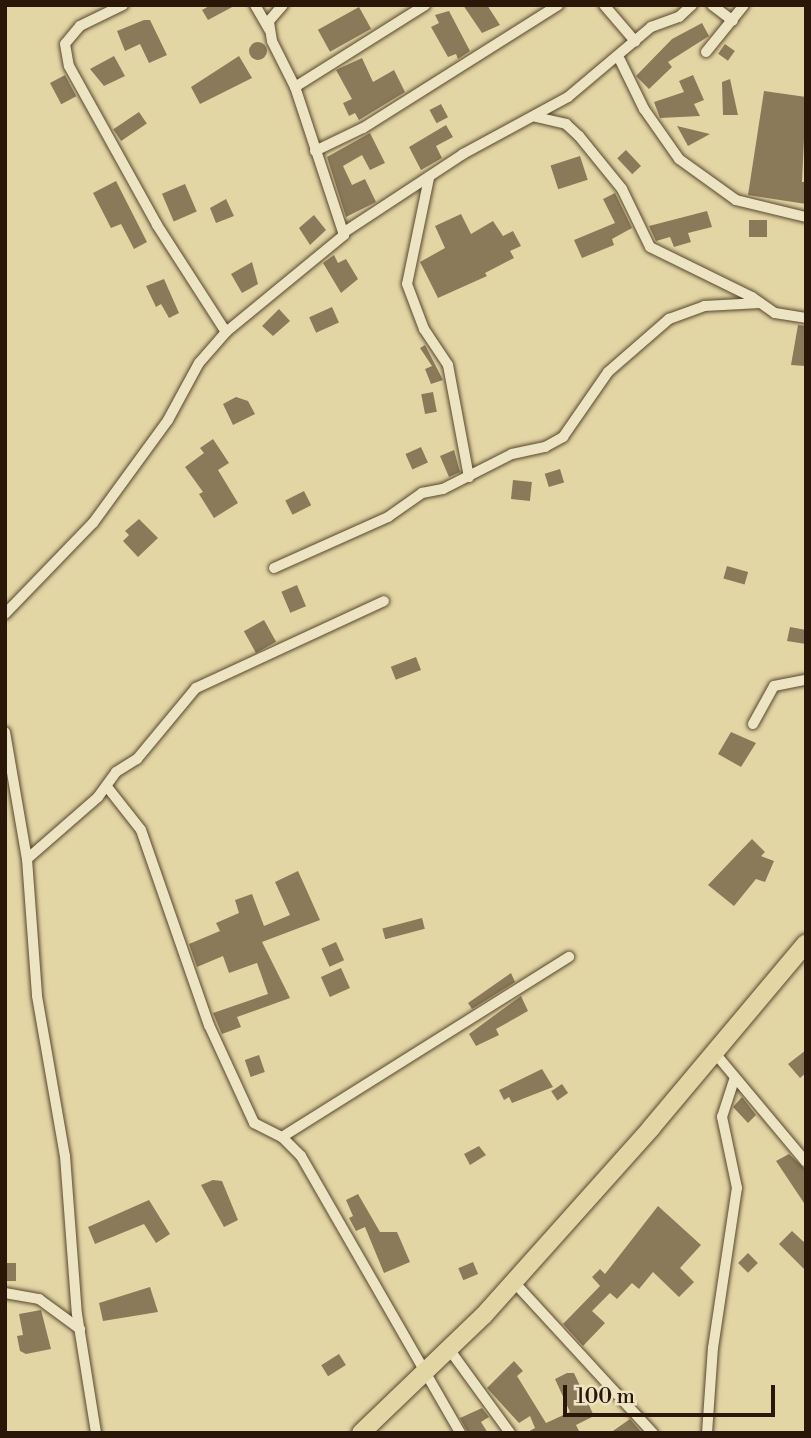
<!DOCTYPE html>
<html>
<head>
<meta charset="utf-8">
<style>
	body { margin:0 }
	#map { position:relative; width:811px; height:1438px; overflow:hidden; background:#e3d6a5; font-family:"Libre Bodoni",serif }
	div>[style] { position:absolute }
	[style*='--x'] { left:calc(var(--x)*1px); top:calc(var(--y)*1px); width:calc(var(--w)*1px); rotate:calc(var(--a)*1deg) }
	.building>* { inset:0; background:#8a7a59; transform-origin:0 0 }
	.round { border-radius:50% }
	.roads { filter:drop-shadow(0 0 2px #58472e) drop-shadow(0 0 2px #58472e) }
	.minor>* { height:10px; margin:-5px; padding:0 5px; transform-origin:5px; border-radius:5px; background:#ede4c4 }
	.primary>* { height:18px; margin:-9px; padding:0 9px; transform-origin:9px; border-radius:9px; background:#e3d6a5 }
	span { translate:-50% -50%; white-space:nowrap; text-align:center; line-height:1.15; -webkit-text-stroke:5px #ede4c4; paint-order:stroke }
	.frame { position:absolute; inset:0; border:7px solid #2a1707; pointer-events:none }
	.scale { position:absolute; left:563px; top:1385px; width:212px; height:32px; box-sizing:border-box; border:4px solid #2a1707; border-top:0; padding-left:9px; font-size:21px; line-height:24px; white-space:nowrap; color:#2a1707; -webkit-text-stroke:5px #ede4c4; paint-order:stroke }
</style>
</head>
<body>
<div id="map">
	<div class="building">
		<div style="clip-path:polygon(211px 5px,236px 5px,208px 20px,202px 10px)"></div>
		<div style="clip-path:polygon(463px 5px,487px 5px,500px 25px,482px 33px)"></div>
		<div style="left:359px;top:7px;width:25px;height:47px;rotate:61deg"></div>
		<div style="clip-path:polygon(449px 11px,470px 51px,458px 59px,456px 54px,448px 57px,431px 27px,439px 23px,435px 15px)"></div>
		<div style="clip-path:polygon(144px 20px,150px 20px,167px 55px,149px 63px,140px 44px,125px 51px,117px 31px)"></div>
		<div style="clip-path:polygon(702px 23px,709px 36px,668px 62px,672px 67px,649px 89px,636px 76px,672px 39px)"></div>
		<div class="round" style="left:249px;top:42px;width:18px;height:18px"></div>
		<div style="left:725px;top:44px;width:12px;height:12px;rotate:35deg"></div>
		<div style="clip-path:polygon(114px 56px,125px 76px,104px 86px,90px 69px)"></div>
		<div style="clip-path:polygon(239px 56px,252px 78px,200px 104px,191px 87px)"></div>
		<div style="clip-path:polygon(362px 58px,373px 82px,394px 70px,405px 92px,359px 120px,355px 113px,349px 116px,343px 103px,352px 99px,336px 70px)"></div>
		<div style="left:65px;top:75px;width:24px;height:17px;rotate:62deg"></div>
		<div style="clip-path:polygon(693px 75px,704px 100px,694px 104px,700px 116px,660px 118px,654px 102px,684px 92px,679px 81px)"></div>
		<div style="clip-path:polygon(730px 79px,738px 115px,723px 115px,722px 82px)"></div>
		<div style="clip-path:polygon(764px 91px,806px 97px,802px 182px,806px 182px,806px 204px,748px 195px)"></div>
		<div style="left:441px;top:104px;width:15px;height:13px;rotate:62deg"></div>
		<div style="left:139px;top:112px;width:14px;height:31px;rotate:56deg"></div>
		<div style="clip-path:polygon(446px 125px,453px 137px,436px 146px,442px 158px,421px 170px,409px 147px)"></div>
		<div style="clip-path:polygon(677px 126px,710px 134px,688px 146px)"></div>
		<div style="clip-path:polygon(370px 133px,385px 163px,370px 170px,362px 155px,343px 166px,352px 185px,365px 179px,376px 202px,346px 217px,327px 157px)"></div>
		<div style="left:626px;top:150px;width:22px;height:12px;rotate:47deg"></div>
		<div style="left:580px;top:156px;width:25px;height:31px;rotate:72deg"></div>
		<div style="clip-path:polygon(116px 181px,147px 242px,134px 249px,121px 224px,111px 228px,93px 193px)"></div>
		<div style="left:185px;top:184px;width:30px;height:25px;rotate:67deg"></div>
		<div style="clip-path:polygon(615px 193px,632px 228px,612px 239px,614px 245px,582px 258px,574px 240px,615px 223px,603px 199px)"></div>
		<div style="clip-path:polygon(226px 199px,234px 216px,216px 223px,210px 208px)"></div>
		<div style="clip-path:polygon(707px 211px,712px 227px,688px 233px,691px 242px,674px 247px,670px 237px,656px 241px,649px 226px)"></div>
		<div style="clip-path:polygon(461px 214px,471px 234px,493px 221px,503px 236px,513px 231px,521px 246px,510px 251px,514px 258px,485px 273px,487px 276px,438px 298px,420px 262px,445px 248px,435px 226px)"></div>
		<div style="clip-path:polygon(314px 215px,326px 230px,310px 245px,299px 228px)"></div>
		<div style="left:749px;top:220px;width:18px;height:17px"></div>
		<div style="clip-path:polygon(334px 255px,338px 263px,346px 259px,358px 279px,341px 293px,323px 263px)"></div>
		<div style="clip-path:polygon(252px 262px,258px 284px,242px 293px,231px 274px)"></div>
		<div style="clip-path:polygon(164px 279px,179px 313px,169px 318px,161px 304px,156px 307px,146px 286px)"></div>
		<div style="left:332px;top:307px;width:17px;height:25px;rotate:66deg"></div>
		<div style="clip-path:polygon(279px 309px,290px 321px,273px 336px,262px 326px)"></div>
		<div style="clip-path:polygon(798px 325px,806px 326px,806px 366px,791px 365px)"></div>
		<div style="clip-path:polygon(425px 345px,443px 380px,431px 384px,425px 369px,432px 366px,420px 348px)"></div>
		<div style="left:433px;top:392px;width:20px;height:12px;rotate:79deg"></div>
		<div style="clip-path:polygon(236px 397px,248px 401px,255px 414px,233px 425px,223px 404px)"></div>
		<div style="clip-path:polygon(213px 439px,229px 463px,218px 470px,238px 503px,214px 518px,199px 494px,203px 492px,185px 467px,204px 453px,200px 448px)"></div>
		<div style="left:421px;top:447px;width:17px;height:17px;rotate:66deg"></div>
		<div style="clip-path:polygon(454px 450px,460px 472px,449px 477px,440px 456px)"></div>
		<div style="left:560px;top:469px;width:14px;height:16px;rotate:73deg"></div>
		<div style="left:513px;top:480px;width:19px;height:19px;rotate:6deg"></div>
		<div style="left:304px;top:491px;width:16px;height:21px;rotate:63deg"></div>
		<div style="clip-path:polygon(139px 519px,158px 538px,138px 557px,123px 541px,129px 535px,125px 531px)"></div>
		<div style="left:727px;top:566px;width:22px;height:13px;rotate:16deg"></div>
		<div style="left:297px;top:585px;width:23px;height:17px;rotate:67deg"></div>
		<div style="left:264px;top:620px;width:25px;height:23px;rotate:61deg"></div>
		<div style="clip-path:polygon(790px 627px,806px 630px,806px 644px,787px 641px)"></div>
		<div style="left:416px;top:657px;width:14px;height:27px;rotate:69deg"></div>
		<div style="clip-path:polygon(731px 732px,756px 743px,741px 767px,718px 754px)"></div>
		<div style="clip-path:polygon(752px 839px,765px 852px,761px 856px,774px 861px,765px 882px,756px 879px,734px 906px,708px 885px)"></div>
		<div style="clip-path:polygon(298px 871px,320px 920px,262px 942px,290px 998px,237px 1017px,241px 1027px,222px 1034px,213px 1013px,268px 994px,257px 963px,229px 973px,223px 956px,197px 967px,189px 944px,220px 931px,216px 923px,239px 913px,235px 900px,252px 894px,264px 926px,290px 915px,275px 882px)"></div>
		<div style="left:422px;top:918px;width:11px;height:41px;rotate:75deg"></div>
		<div style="left:336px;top:942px;width:20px;height:16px;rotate:66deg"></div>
		<div style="left:341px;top:968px;width:22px;height:22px;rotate:66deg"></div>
		<div style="clip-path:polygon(511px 973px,515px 982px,472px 1009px,468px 1003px)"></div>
		<div style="clip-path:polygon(521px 996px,528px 1011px,496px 1029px,499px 1035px,476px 1046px,469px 1034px)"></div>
		<div style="clip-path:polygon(806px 1050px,806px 1073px,800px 1078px,788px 1064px)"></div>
		<div style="left:259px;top:1055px;width:18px;height:15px;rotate:71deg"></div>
		<div style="clip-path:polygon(542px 1069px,553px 1087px,512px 1103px,509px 1097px,504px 1100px,499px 1090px)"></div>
		<div style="left:562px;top:1084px;width:11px;height:13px;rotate:56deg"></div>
		<div style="clip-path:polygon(742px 1097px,756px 1115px,748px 1123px,733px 1107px)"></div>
		<div style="clip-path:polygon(479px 1146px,486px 1155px,470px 1165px,464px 1154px)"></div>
		<div style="clip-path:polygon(789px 1154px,806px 1170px,806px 1206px,776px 1161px)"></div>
		<div style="clip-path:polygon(213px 1180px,222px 1181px,238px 1220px,224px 1227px,201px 1185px)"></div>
		<div style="clip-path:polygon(358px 1194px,380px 1232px,397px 1232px,410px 1262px,384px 1273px,365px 1227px,356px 1231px,349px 1218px,353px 1216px,346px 1200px)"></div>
		<div style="clip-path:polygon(149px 1200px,170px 1234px,156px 1243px,144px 1224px,95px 1244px,88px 1227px)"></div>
		<div style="clip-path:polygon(658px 1206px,701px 1245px,680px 1268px,694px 1282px,679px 1297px,653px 1272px,639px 1289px,632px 1283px,617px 1299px,610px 1293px,592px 1311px,605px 1323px,583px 1346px,563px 1324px,600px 1286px,592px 1277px,600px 1269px,605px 1274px)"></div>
		<div style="clip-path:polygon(792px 1231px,806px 1244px,806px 1271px,779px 1244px)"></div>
		<div style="left:748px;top:1253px;width:14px;height:14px;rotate:45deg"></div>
		<div style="left:473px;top:1262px;width:13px;height:16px;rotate:67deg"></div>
		<div style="left:5px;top:1263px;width:11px;height:18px"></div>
		<div style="clip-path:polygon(150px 1287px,158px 1312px,103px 1321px,99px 1303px)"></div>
		<div style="clip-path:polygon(41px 1310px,51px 1349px,26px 1354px,20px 1351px,17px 1336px,23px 1335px,19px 1314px)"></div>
		<div style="left:339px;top:1354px;width:13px;height:21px;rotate:58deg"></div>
		<div style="clip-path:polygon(514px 1361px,523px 1371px,517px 1376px,546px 1423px,570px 1412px,555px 1379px,567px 1373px,574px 1373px,594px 1416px,576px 1425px,580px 1433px,526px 1433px,535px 1428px,530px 1416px,519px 1423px,487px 1388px)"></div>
		<div style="clip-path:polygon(482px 1408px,489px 1417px,481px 1422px,488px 1433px,468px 1433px,460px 1418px)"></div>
		<div style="clip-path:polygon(630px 1419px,642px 1433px,610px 1433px)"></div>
	</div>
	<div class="roads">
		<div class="minor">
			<div style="--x:123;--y:5;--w:48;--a:154"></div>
			<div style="--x:80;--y:26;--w:23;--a:130"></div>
			<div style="--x:65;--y:44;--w:22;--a:80"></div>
			<div style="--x:69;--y:66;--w:182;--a:61"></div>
			<div style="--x:157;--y:225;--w:127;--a:57.2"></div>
			<div style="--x:255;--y:5;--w:28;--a:60"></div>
			<div style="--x:604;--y:5;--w:48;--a:49.3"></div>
			<div style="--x:712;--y:5;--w:26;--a:37"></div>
			<div style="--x:706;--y:52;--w:60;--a:-51"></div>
			<div style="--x:619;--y:58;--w:57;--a:63.9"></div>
			<div style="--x:644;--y:109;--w:61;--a:55"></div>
			<div style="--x:679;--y:159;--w:70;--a:35.7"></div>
			<div style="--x:736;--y:200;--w:72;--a:13.7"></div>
			<div style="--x:295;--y:87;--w:154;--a:-32.2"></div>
			<div style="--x:536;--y:117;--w:31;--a:13"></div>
			<div style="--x:566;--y:124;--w:18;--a:43"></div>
			<div style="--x:579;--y:136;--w:68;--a:50.9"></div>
			<div style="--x:622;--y:189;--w:64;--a:64.2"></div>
			<div style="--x:650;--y:247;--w:114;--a:26.1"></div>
			<div style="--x:752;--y:297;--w:28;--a:35"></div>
			<div style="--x:775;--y:313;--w:31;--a:9"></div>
			<div style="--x:315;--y:151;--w:53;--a:-25.6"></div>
			<div style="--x:363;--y:128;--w:231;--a:-32.2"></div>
			<div style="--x:429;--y:178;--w:108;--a:101.7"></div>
			<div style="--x:407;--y:284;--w:48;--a:69.3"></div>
			<div style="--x:424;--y:329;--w:43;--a:56.3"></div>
			<div style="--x:448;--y:365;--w:114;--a:79.4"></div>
			<div style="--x:346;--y:231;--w:140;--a:-33.3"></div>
			<div style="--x:463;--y:154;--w:119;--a:-28.5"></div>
			<div style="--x:568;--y:97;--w:109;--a:-40.1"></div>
			<div style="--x:651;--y:27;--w:30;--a:-20"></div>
			<div style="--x:679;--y:17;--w:18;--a:-43"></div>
			<div style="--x:274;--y:568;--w:125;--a:-24.1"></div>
			<div style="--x:388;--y:517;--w:42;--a:-35.2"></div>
			<div style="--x:422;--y:493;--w:21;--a:-11"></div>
			<div style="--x:443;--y:489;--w:77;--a:-26.9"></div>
			<div style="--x:512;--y:454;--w:34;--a:-12"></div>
			<div style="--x:545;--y:447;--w:21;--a:-29"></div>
			<div style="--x:563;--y:437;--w:79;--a:-55.3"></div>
			<div style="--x:608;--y:372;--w:81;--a:-41"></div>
			<div style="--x:669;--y:319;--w:37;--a:-20"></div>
			<div style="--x:704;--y:306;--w:56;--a:-3.1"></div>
			<div style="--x:5;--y:614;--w:127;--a:-46"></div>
			<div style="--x:93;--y:523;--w:127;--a:-53.9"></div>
			<div style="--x:168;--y:420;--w:65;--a:-61.5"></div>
			<div style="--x:199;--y:363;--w:41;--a:-48.9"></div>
			<div style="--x:226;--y:332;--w:153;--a:-39.4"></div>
			<div style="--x:344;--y:235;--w:156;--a:-108.3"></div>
			<div style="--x:295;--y:87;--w:51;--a:-116.6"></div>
			<div style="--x:272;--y:41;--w:20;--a:-99"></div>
			<div style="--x:269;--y:21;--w:21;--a:-49"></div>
			<div style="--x:753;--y:724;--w:43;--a:-61.1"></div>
			<div style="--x:774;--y:686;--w:33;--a:-11"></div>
			<div style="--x:5;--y:732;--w:129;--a:80.2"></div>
			<div style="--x:27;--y:859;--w:137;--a:85.8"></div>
			<div style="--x:37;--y:996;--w:162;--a:80.1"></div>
			<div style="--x:65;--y:1156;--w:158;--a:85.7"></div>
			<div style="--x:77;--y:1314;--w:121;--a:80.9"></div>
			<div style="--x:108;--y:788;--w:53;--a:51.8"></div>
			<div style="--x:141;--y:830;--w:207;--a:70.8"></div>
			<div style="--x:209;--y:1025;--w:108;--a:65.3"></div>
			<div style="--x:254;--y:1123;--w:31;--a:27"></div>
			<div style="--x:282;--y:1137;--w:27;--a:45"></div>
			<div style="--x:301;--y:1156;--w:319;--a:60.1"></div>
			<div style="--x:27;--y:859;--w:94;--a:-41.1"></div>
			<div style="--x:98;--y:797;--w:31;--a:-54"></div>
			<div style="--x:116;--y:772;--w:25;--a:-32"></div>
			<div style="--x:137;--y:759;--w:92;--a:-50.3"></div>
			<div style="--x:196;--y:688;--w:207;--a:-24.8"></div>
			<div style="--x:714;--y:1052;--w:143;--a:50.1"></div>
			<div style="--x:282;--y:1137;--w:339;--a:-32.1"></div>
			<div style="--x:513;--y:1281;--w:207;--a:47.4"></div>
			<div style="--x:5;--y:1293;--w:35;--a:10"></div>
			<div style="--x:39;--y:1299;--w:51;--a:36.2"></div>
			<div style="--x:449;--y:1349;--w:104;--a:54"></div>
			<div style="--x:707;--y:1433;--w:85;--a:-86"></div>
			<div style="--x:713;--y:1348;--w:162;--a:-81.5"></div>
			<div style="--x:737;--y:1188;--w:73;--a:-101.9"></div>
			<div style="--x:722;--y:1117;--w:40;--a:-72"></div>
		</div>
		<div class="primary">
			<div style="--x:361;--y:1433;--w:170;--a:-43.8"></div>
			<div style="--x:484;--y:1315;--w:251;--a:-48.2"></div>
			<div style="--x:651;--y:1128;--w:241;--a:-50"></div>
		</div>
	</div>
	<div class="frame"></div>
	<div class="scale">100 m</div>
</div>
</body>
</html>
